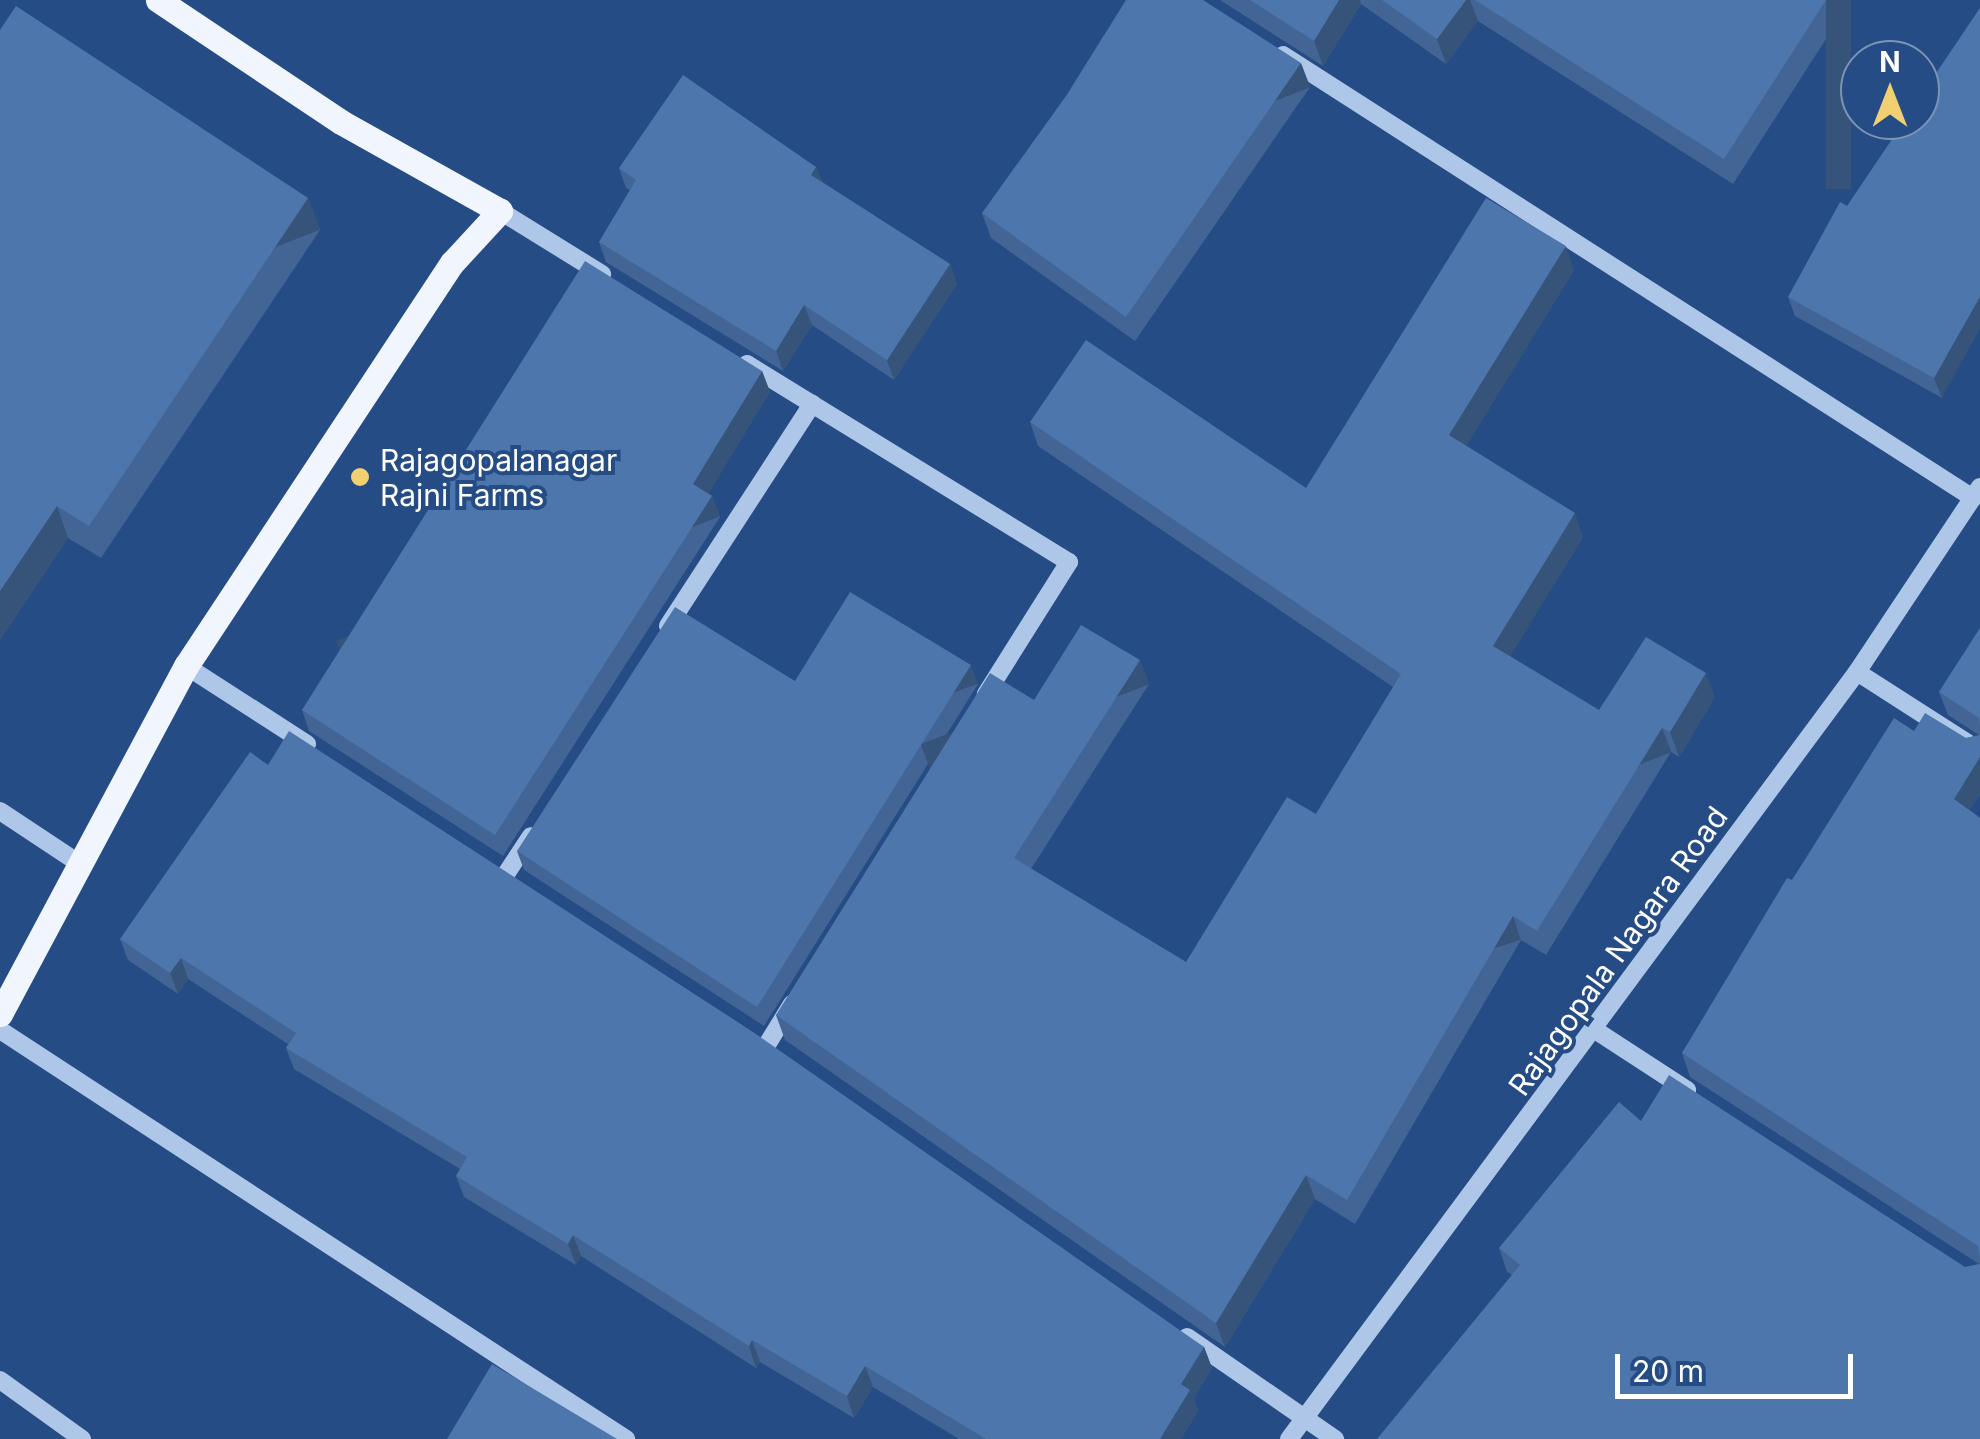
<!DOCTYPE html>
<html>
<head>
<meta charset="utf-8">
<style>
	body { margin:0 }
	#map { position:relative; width:1980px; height:1439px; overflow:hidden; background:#254c85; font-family:Inter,sans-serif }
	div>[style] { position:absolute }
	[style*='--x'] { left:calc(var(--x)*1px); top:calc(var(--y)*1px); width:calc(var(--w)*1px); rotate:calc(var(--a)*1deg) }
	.minor>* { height:18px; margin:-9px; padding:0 9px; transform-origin:9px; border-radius:9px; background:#aec7e8 }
	.major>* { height:25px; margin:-12.5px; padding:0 12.5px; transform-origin:12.5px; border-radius:12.5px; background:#f1f5fe }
	.wall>* { inset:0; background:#426595 }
	.shaded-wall>* { inset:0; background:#365379; transform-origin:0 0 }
	.building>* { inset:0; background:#4d76ad }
	.dots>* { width:28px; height:28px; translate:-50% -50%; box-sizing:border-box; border:5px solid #254c85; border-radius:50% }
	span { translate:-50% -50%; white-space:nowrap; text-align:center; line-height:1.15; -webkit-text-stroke:8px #254c85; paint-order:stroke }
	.poi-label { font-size:30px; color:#fff }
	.left { translate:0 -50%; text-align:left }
	.street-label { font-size:30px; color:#fff }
	.north { position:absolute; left:1840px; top:40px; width:100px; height:100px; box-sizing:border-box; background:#254c85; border:2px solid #7c94b6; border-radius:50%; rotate:0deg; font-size:28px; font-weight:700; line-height:40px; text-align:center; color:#fff }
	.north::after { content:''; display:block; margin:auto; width:35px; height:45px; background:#f2d072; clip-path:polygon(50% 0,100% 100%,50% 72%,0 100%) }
	.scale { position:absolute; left:1615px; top:1354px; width:238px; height:45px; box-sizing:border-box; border:5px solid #fff; border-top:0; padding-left:12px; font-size:30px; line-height:35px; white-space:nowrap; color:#fff; -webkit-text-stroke:8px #254c85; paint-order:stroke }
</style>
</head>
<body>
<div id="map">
	<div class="minor">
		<div style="--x:1283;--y:55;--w:820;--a:32.7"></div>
		<div style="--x:500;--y:211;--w:120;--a:31.7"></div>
		<div style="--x:747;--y:364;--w:378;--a:31.6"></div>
		<div style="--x:1069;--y:562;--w:156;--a:122.2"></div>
		<div style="--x:668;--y:626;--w:265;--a:-57"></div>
		<div style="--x:186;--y:666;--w:144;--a:32.8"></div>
		<div style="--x:1857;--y:672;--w:146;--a:32.7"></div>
		<div style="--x:0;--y:811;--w:96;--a:33.5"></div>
		<div style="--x:506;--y:874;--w:45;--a:-56.7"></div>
		<div style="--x:0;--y:1030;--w:748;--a:33.16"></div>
		<div style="--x:1595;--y:1030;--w:110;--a:33.1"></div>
		<div style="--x:768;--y:1043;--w:46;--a:-58.4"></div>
		<div style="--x:1187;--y:1337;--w:180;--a:34.6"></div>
		<div style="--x:0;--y:1380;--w:101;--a:35.7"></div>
		<div style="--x:1289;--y:1439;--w:954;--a:-53.48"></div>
		<div style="--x:1857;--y:672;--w:222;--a:-56.4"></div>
	</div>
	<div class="major">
		<div style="--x:0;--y:1014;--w:395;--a:-61.9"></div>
		<div style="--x:186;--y:666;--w:483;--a:-56.6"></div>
		<div style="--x:452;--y:263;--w:71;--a:-47.3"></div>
		<div style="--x:500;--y:211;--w:182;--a:-150.8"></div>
		<div style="--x:341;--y:122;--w:220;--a:-146.3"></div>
	</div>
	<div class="wall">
		<div style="clip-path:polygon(1220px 0,1851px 0,1733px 184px,1478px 21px,1446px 64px,1361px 4px,1323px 66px)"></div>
		<div style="clip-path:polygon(1980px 8px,1942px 398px,1795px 316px,1788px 297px)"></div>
		<div style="clip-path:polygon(0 30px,308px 198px,320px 230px,101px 558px,68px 538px,0 640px)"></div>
		<div style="clip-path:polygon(1310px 87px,1135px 341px,991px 238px,982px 213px)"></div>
		<div style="clip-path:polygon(816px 167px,822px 182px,950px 264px,957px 284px,894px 380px,812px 325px,783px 371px,606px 262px,599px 242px,630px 190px,626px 188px,619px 168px)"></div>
		<div style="clip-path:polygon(1574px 270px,1466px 446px,1583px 537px,1510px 656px,1599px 710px,1715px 697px,1679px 757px,1671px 752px,1546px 955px,1521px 940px,1355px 1224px,1315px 1199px,1225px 1347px,785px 1040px,776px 1015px,1034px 700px,1140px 660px,1149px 684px,1031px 869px,1186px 962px,1316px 814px,1393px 687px,1038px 446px,1030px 422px,1306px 488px)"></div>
		<div style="clip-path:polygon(762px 371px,770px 392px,708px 493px,712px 496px,720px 517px,503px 856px,309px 731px,302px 710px)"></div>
		<div style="clip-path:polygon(1980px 628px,1980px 794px,1970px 810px,1980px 818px,1980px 1439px,1512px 1275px,1507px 1272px,1499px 1248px,1641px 1121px,1965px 1267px,1979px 1264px,1690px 1077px,1682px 1053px,1792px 880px,1914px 731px,1966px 738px,1979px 735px,1948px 715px,1939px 692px)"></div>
		<div style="clip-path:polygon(795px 681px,978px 684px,764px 1026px,524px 870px,517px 851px)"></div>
		<div style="clip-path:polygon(268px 765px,1204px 1347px,1212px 1368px,1194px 1398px,1198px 1411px,1181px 1439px,959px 1439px,873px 1387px,854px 1418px,760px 1362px,756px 1368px,581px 1256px,576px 1265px,464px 1197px,456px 1176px,460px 1169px,294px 1069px,286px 1048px,288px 1044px,188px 979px,178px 994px,128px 960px,120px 939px)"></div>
	</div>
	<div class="shaded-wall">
		<div style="clip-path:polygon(1339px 0,1360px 0,1361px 4px,1323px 66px,1314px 41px)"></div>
		<div style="clip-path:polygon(1466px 0,1470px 0,1478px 21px,1446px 64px,1437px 39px)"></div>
		<div style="left:1826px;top:0;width:25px;height:189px"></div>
		<div style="left:1301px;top:63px;width:26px;height:308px;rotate:69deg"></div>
		<div style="clip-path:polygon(816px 167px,823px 186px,811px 175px)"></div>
		<div style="left:308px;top:198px;width:34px;height:394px;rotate:69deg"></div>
		<div style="clip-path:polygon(1566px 246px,1574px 270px,1458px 460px,1449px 435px)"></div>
		<div style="clip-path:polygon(950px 264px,957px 284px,894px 380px,887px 360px)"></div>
		<div style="clip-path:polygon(1980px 297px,1980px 329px,1942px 398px,1934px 378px)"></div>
		<div style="clip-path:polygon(804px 305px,812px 325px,783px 371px,776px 351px)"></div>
		<div style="clip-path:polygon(762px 371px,770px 392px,701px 506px,693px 484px)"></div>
		<div style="left:712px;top:496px;width:22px;height:403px;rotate:69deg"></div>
		<div style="clip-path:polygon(57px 506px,68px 538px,0 640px,0 591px)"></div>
		<div style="clip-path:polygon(1575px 513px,1583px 537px,1502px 670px,1493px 646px)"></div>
		<div style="left:1140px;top:660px;width:26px;height:235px;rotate:69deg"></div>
		<div style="left:971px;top:665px;width:20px;height:403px;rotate:70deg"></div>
		<div style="clip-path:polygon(1706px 673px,1715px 697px,1679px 757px,1670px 732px)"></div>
		<div style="left:1662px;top:728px;width:26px;height:238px;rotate:69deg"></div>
		<div style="clip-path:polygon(1980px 757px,1980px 794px,1962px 823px,1954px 799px)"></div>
		<div style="left:1513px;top:916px;width:25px;height:329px;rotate:72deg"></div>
		<div style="clip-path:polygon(181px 958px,188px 979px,178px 994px,170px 973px)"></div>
		<div style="clip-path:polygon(1306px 1175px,1315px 1199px,1225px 1347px,1216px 1323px)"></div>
		<div style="clip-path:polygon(573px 1235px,581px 1256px,576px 1265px,568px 1244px)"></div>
		<div style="clip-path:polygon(752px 1340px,760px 1362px,756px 1368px,749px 1346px)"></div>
		<div style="clip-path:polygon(1204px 1347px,1212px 1368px,1194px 1398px,1198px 1411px,1181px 1439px,1160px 1439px,1181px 1384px)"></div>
		<div style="clip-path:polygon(865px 1366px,873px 1387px,854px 1418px,847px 1396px)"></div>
	</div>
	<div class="building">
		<div style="clip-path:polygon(1126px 0,1203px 0,1301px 63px,1126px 317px,982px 213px,1066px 96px)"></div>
		<div style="clip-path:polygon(1250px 0,1339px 0,1314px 41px)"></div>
		<div style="clip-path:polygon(1382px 0,1466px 0,1437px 39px)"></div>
		<div style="clip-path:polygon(1475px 0,1826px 0,1724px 159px)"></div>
		<div style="clip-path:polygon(16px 6px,308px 198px,89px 526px,57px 506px,0 591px,0 30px)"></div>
		<div style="clip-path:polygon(1980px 8px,1980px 297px,1934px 378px,1788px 297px,1840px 202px,1847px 206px,1905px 120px,1920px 120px,1920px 97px)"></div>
		<div style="clip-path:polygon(683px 75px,816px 167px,811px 175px,950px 264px,887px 360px,804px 305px,776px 351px,599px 242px,636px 180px,619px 168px)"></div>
		<div style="clip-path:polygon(1486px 198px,1566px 246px,1449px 435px,1575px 513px,1493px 646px,1599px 710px,1646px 637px,1706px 673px,1670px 732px,1662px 728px,1537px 931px,1513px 916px,1347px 1200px,1306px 1175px,1216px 1323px,776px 1015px,990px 673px,1034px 700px,1081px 625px,1140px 660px,1014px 858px,1186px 962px,1287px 797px,1316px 814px,1401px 674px,1030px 422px,1086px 340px,1306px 488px)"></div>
		<div style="clip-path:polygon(585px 261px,762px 371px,693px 484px,712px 496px,495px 835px,302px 710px)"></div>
		<div style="clip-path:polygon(850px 592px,971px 665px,757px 1007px,517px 851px,675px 607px,795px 681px)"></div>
		<div style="clip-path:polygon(1980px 628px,1980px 726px,1979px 718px,1939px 692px)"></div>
		<div style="clip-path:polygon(1925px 713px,1966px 738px,1980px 735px,1980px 757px,1954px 799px,1980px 818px,1980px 1257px,1978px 1246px,1682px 1053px,1787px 878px,1792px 880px,1894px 718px,1914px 731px)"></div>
		<div style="clip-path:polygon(289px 731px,753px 1032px,1204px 1347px,1181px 1384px,1190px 1390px,1160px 1439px,986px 1439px,865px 1366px,847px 1396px,752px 1340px,749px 1346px,573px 1235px,568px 1244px,456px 1176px,467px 1157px,286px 1048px,296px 1033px,181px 958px,170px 973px,120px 939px,250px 752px,268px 765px)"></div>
		<div style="clip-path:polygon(1669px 1075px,1965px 1267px,1980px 1264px,1980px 1439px,1377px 1439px,1520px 1265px,1499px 1248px,1619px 1102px,1641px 1121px)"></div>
		<div style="clip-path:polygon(492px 1364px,617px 1439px,447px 1439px)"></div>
	</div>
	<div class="dots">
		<div style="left:360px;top:477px;background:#f2d072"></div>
	</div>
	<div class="poi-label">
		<span class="left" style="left:380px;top:477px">Rajagopalanagar<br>Rajni Farms</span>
	</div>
	<div class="street-label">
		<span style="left:1618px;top:951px;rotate:-54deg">Rajagopala Nagara Road</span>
	</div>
	<div class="north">N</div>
	<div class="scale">20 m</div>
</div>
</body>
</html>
